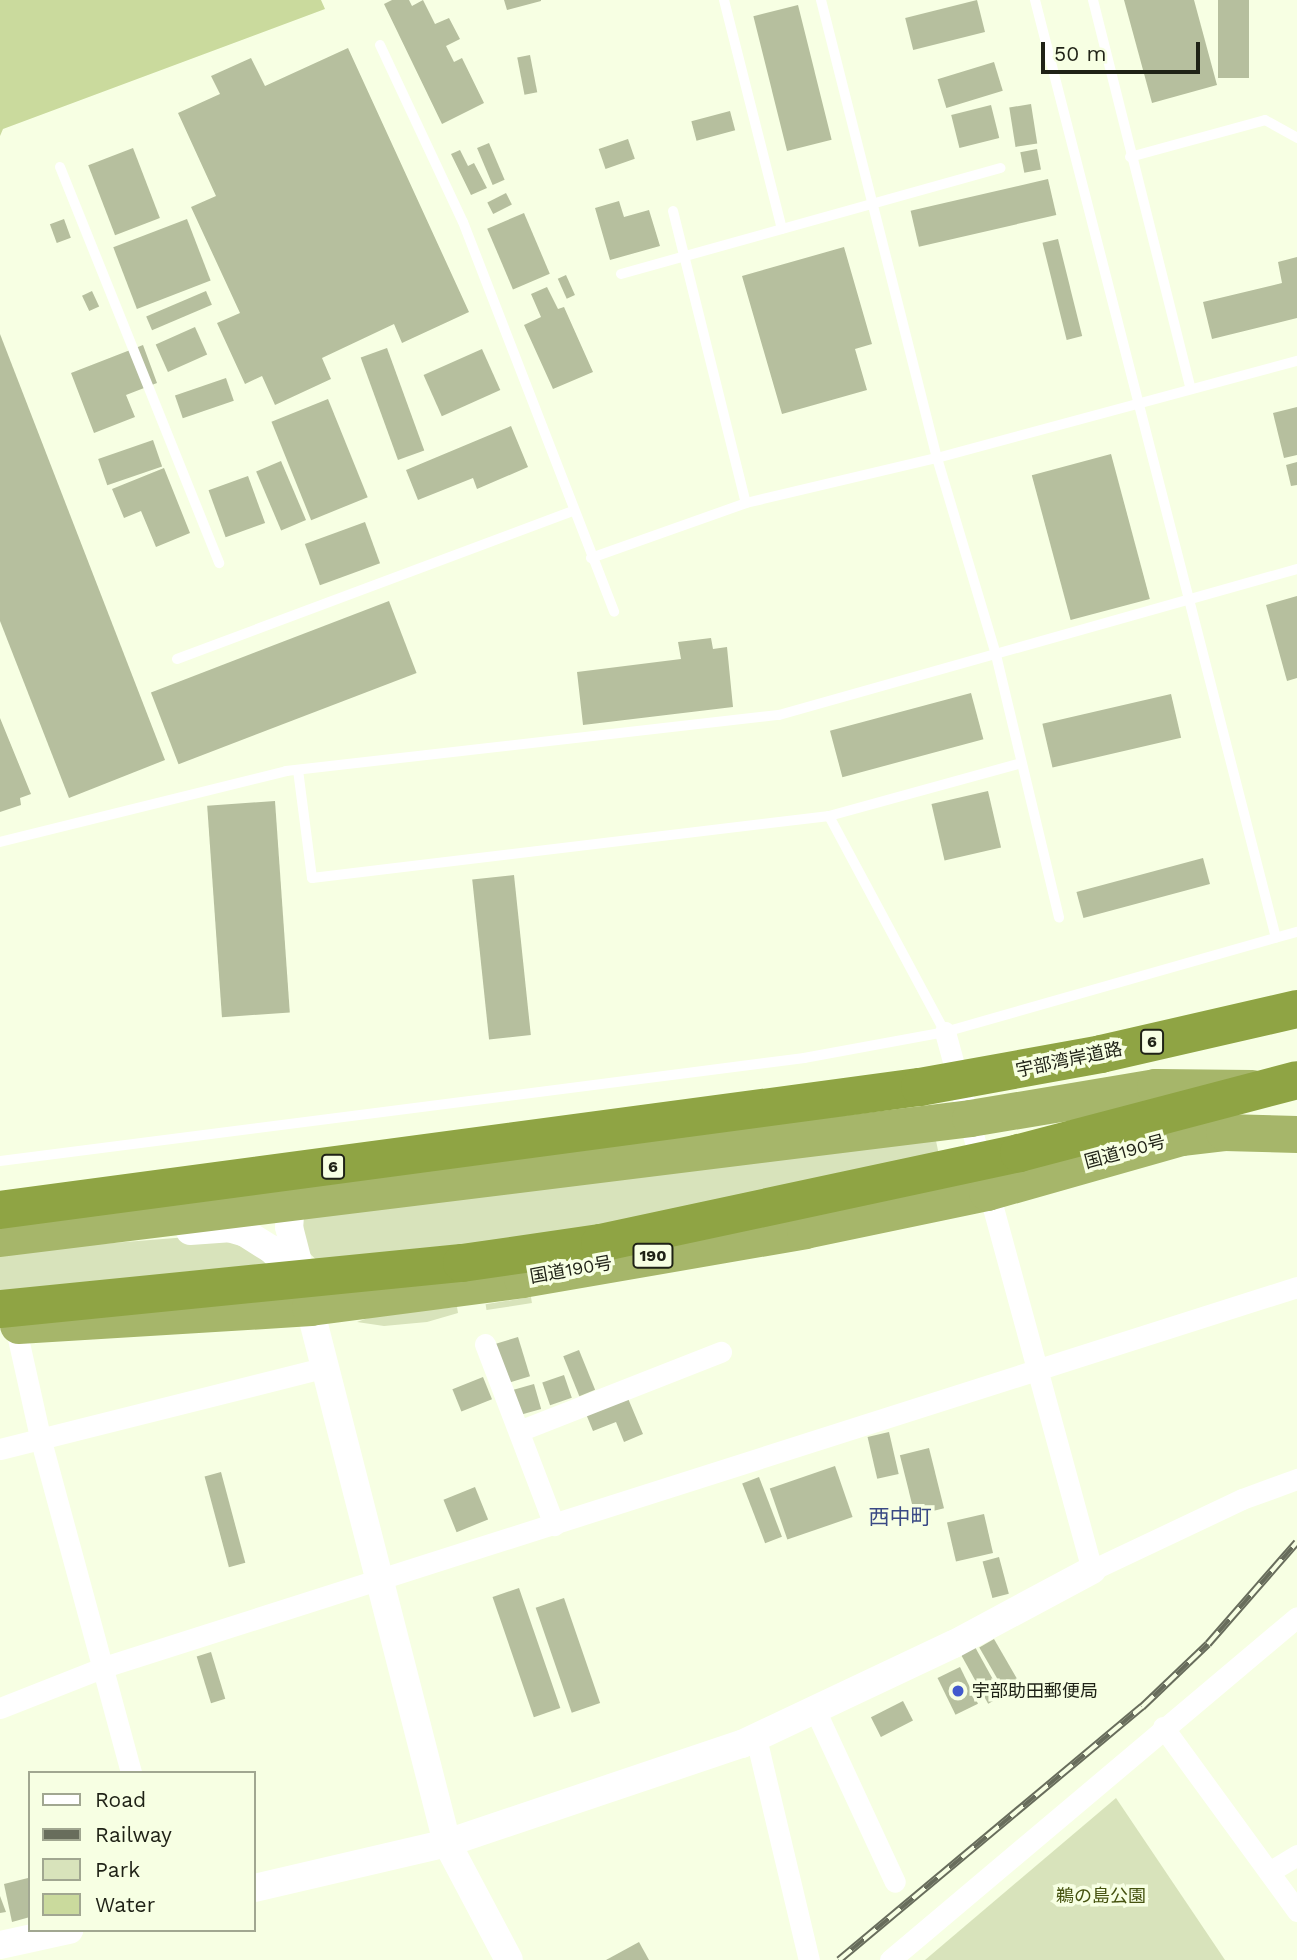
<!DOCTYPE html>
<html>
<head>
<meta charset="utf-8">
<style>
	body { margin:0 }
	#map { position:relative; width:1297px; height:1960px; overflow:hidden; background:#f7ffe3; font-family:"Work Sans","Noto Sans JP",sans-serif }
	div>[style] { position:absolute }
	[style*='--x'] { left:calc(var(--x)*1px); top:calc(var(--y)*1px); width:calc(var(--w)*1px); rotate:calc(var(--a)*1deg) }
	.green>* { inset:0; background:#d8e3bb; transform-origin:0 0 }
	.water>* { inset:0; background:#cada9d }
	.building>* { inset:0; background:#b6bf9e; transform-origin:0 0 }
	.service>* { height:10px; margin:-5px; padding:0 5px; transform-origin:5px; border-radius:5px; background:#fff }
	.minor>* { height:21px; margin:-10.5px; padding:0 10.5px; transform-origin:10.5px; border-radius:10.5px; background:#fff }
	.tertiary>* { height:28px; margin:-14px; padding:0 14px; transform-origin:14px; border-radius:14px; background:#fff }
	.trunk>* { height:37px; margin:-18.5px; padding:0 18.5px; transform-origin:18.5px; border-radius:18.5px; background:#a6b66a }
	.motorway>* { height:38px; margin:-19px; padding:0 19px; transform-origin:19px; border-radius:19px; background:#8fa444 }
	.rail>* { height:8px; margin-top:-4px; transform-origin:0; background:repeating-linear-gradient(90deg,#f7ffe3 0 16px,#686d5c 0 32px); box-sizing:border-box; border-block:2px solid #686d5c }
	.dots>* { width:19px; height:19px; translate:-50% -50%; box-sizing:border-box; border:4px solid #f7ffe3; border-radius:50% }
	span { translate:-50% -50%; white-space:nowrap; text-align:center; line-height:1.15; -webkit-text-stroke:7px #f7ffe3; paint-order:stroke }
	.shield-label span { padding:2px 5px; background:#f7ffe3; border:2px solid; border-radius:5px; -webkit-text-stroke-width:0 }
	.shield-label { font-size:16px; color:#1f2216; font-weight:700 }
	.street-label { font-size:18px; color:#1f2216 }
	.poi-label { font-size:18px; color:#1f2216 }
	.left { translate:0 -50%; text-align:left }
	.park-label { font-size:18px; color:#465310 }
	.quarter-label { font-size:21px; color:#394984 }
	.legend { position:absolute; left:28px; top:1771px; width:228px; height:161px; box-sizing:border-box; background:#f7ffe3; border:2px solid #a1a791; margin:0; padding:9px 12px; list-style:none; font-size:21px; color:#1f2216 }
	.legend li { display:flex; align-items:center; gap:14px; height:35px }
	.legend b { width:35px; border:2px solid #a1a791 }
	.scale { position:absolute; left:1041px; top:42px; width:159px; height:32px; box-sizing:border-box; border:4px solid #1f2216; border-top:0; padding-left:9px; font-size:21px; line-height:24px; white-space:nowrap; color:#1f2216; -webkit-text-stroke:5px #f7ffe3; paint-order:stroke }
</style>
</head>
<body>
<div id="map">
	<div class="green">
		<div style="clip-path:polygon(935px 1136px,940px 1160px,741px 1206px,325px 1268px,307px 1251px,299px 1220px,304px 1213px)"></div>
		<div style="clip-path:polygon(213px 1235px,233px 1237px,286px 1274px,0 1300px,0 1252px)"></div>
		<div style="left:531px;top:1297px;width:6px;height:46px;rotate:81deg"></div>
		<div style="clip-path:polygon(457px 1307px,458px 1313px,427px 1322px,384px 1326px,357px 1322px,376px 1315px)"></div>
		<div style="clip-path:polygon(1116px 1798px,1225px 1960px,925px 1960px)"></div>
	</div>
	<div class="water">
		<div style="clip-path:polygon(0 0,321px 0,325px 9px,3px 129px,0 136px)"></div>
	</div>
	<div class="building">
		<div style="clip-path:polygon(392px 0,409px 0,412px 6px,423px 0,435px 24px,449px 18px,460px 39px,446px 46px,454px 62px,462px 58px,484px 103px,442px 124px,384px 4px)"></div>
		<div style="clip-path:polygon(504px 0,541px 0,541px 1px,507px 10px)"></div>
		<div style="left:977px;top:0;width:33px;height:74px;rotate:76deg"></div>
		<div style="clip-path:polygon(1124px 0,1194px 0,1217px 85px,1152px 103px)"></div>
		<div style="left:1218px;top:0;width:31px;height:78px"></div>
		<div style="left:798px;top:5px;width:139px;height:46px;rotate:76deg"></div>
		<div style="clip-path:polygon(348px 48px,469px 312px,402px 343px,394px 324px,322px 358px,331px 379px,275px 405px,262px 376px,245px 384px,217px 323px,240px 313px,191px 207px,216px 196px,178px 113px,220px 94px,211px 76px,251px 58px,265px 86px)"></div>
		<div style="left:530px;top:55px;width:38px;height:13px;rotate:79deg"></div>
		<div style="left:994px;top:62px;width:30px;height:59px;rotate:73deg"></div>
		<div style="left:1031px;top:104px;width:40px;height:22px;rotate:81deg"></div>
		<div style="left:991px;top:105px;width:34px;height:41px;rotate:76deg"></div>
		<div style="left:730px;top:111px;width:20px;height:40px;rotate:75deg"></div>
		<div style="left:628px;top:139px;width:21px;height:31px;rotate:71deg"></div>
		<div style="left:489px;top:143px;width:40px;height:13px;rotate:67deg"></div>
		<div style="left:133px;top:148px;width:75px;height:48px;rotate:69deg"></div>
		<div style="left:1037px;top:149px;width:21px;height:17px;rotate:79deg"></div>
		<div style="clip-path:polygon(460px 150px,468px 166px,474px 163px,487px 188px,471px 195px,451px 154px)"></div>
		<div style="left:1048px;top:179px;width:37px;height:141px;rotate:77deg"></div>
		<div style="left:506px;top:193px;width:13px;height:21px;rotate:63deg"></div>
		<div style="clip-path:polygon(619px 201px,624px 217px,649px 210px,660px 246px,610px 260px,595px 208px)"></div>
		<div style="left:524px;top:213px;width:66px;height:40px;rotate:67deg"></div>
		<div style="left:64px;top:219px;width:20px;height:15px;rotate:70deg"></div>
		<div style="left:187px;top:219px;width:66px;height:79px;rotate:69deg"></div>
		<div style="left:1058px;top:239px;width:100px;height:16px;rotate:76deg"></div>
		<div style="clip-path:polygon(844px 247px,872px 344px,855px 349px,867px 390px,782px 414px,742px 276px)"></div>
		<div style="clip-path:polygon(1297px 257px,1297px 318px,1212px 339px,1203px 302px,1282px 283px,1278px 262px)"></div>
		<div style="left:566px;top:275px;width:22px;height:9px;rotate:66deg"></div>
		<div style="clip-path:polygon(547px 287px,558px 309px,564px 307px,593px 372px,553px 389px,524px 325px,541px 317px,531px 294px)"></div>
		<div style="left:92px;top:291px;width:17px;height:11px;rotate:65deg"></div>
		<div style="left:206px;top:291px;width:15px;height:65px;rotate:67deg"></div>
		<div style="left:195px;top:327px;width:30px;height:43px;rotate:66deg"></div>
		<div style="clip-path:polygon(0 334px,165px 760px,69px 798px,0 621px)"></div>
		<div style="clip-path:polygon(143px 345px,157px 383px,126px 395px,135px 417px,94px 433px,71px 373px)"></div>
		<div style="left:387px;top:348px;width:109px;height:28px;rotate:70deg"></div>
		<div style="left:482px;top:349px;width:45px;height:64px;rotate:66deg"></div>
		<div style="left:226px;top:378px;width:24px;height:54px;rotate:71deg"></div>
		<div style="left:328px;top:399px;width:106px;height:61px;rotate:68deg"></div>
		<div style="clip-path:polygon(1297px 407px,1297px 455px,1284px 458px,1273px 413px)"></div>
		<div style="clip-path:polygon(511px 426px,528px 467px,477px 489px,473px 478px,418px 500px,406px 470px)"></div>
		<div style="left:153px;top:440px;width:28px;height:58px;rotate:71deg"></div>
		<div style="left:1111px;top:454px;width:150px;height:82px;rotate:75deg"></div>
		<div style="left:281px;top:461px;width:64px;height:27px;rotate:67deg"></div>
		<div style="clip-path:polygon(1297px 462px,1297px 485px,1291px 486px,1286px 465px)"></div>
		<div style="clip-path:polygon(164px 468px,190px 533px,156px 547px,141px 511px,124px 518px,112px 489px)"></div>
		<div style="left:248px;top:476px;width:50px;height:42px;rotate:70deg"></div>
		<div style="left:365px;top:522px;width:44px;height:64px;rotate:70deg"></div>
		<div style="clip-path:polygon(1297px 596px,1297px 678px,1287px 681px,1266px 605px)"></div>
		<div style="left:389px;top:601px;width:77px;height:255px;rotate:69deg"></div>
		<div style="clip-path:polygon(711px 638px,713px 649px,727px 647px,733px 707px,583px 725px,577px 672px,681px 659px,678px 642px)"></div>
		<div style="left:971px;top:693px;width:48px;height:146px;rotate:75deg"></div>
		<div style="left:1171px;top:694px;width:45px;height:132px;rotate:77deg"></div>
		<div style="clip-path:polygon(0 718px,31px 794px,20px 798px,21px 805px,0 812px)"></div>
		<div style="left:988px;top:791px;width:58px;height:58px;rotate:77deg"></div>
		<div style="left:275px;top:801px;width:212px;height:68px;rotate:86deg"></div>
		<div style="left:1203px;top:858px;width:27px;height:131px;rotate:75deg"></div>
		<div style="left:514px;top:875px;width:161px;height:42px;rotate:84deg"></div>
		<div style="left:518px;top:1337px;width:41px;height:24px;rotate:73deg"></div>
		<div style="left:579px;top:1350px;width:43px;height:17px;rotate:68deg"></div>
		<div style="left:564px;top:1375px;width:24px;height:23px;rotate:71deg"></div>
		<div style="left:483px;top:1377px;width:24px;height:33px;rotate:68deg"></div>
		<div style="left:534px;top:1384px;width:26px;height:24px;rotate:74deg"></div>
		<div style="clip-path:polygon(627px 1396px,643px 1434px,624px 1442px,616px 1422px,593px 1431px,586px 1414px)"></div>
		<div style="left:889px;top:1432px;width:43px;height:22px;rotate:77deg"></div>
		<div style="left:929px;top:1448px;width:62px;height:30px;rotate:76deg"></div>
		<div style="left:835px;top:1466px;width:54px;height:69px;rotate:71deg"></div>
		<div style="left:221px;top:1472px;width:94px;height:17px;rotate:75deg"></div>
		<div style="left:759px;top:1477px;width:64px;height:18px;rotate:69deg"></div>
		<div style="left:475px;top:1487px;width:35px;height:34px;rotate:68deg"></div>
		<div style="left:984px;top:1514px;width:40px;height:38px;rotate:77deg"></div>
		<div style="left:999px;top:1557px;width:38px;height:17px;rotate:75deg"></div>
		<div style="left:519px;top:1588px;width:127px;height:28px;rotate:71deg"></div>
		<div style="left:564px;top:1598px;width:111px;height:30px;rotate:71deg"></div>
		<div style="left:994px;top:1639px;width:56px;height:17px;rotate:60deg"></div>
		<div style="left:975px;top:1647px;width:56px;height:16px;rotate:61deg"></div>
		<div style="left:211px;top:1652px;width:49px;height:15px;rotate:73deg"></div>
		<div style="left:960px;top:1667px;width:41px;height:25px;rotate:64deg"></div>
		<div style="left:903px;top:1701px;width:22px;height:36px;rotate:63deg"></div>
		<div style="clip-path:polygon(28px 1878px,30px 1917px,12px 1922px,4px 1884px)"></div>
		<div style="clip-path:polygon(0 1896px,6px 1912px,0 1913px)"></div>
		<div style="clip-path:polygon(639px 1942px,649px 1960px,606px 1960px)"></div>
	</div>
	<div class="service">
		<div style="--x:724;--y:0;--w:236;--a:75.8"></div>
		<div style="--x:821;--y:0;--w:472;--a:75.8"></div>
		<div style="--x:937;--y:458;--w:206;--a:73.3"></div>
		<div style="--x:996;--y:655;--w:270;--a:76.5"></div>
		<div style="--x:1035;--y:0;--w:968;--a:75.59"></div>
		<div style="--x:1093;--y:0;--w:399;--a:75.9"></div>
		<div style="--x:380;--y:45;--w:195;--a:64.9"></div>
		<div style="--x:463;--y:222;--w:418;--a:68.8"></div>
		<div style="--x:1130;--y:157;--w:140;--a:-15.3"></div>
		<div style="--x:1265;--y:120;--w:37;--a:29"></div>
		<div style="--x:60;--y:167;--w:427;--a:68.1"></div>
		<div style="--x:673;--y:211;--w:301;--a:76"></div>
		<div style="--x:746;--y:503;--w:196;--a:-13.3"></div>
		<div style="--x:937;--y:458;--w:373;--a:-15.1"></div>
		<div style="--x:621;--y:274;--w:394;--a:-15.6"></div>
		<div style="--x:591;--y:558;--w:164;--a:-19.5"></div>
		<div style="--x:177;--y:659;--w:423;--a:-20.5"></div>
		<div style="--x:298;--y:770;--w:109;--a:82.6"></div>
		<div style="--x:312;--y:878;--w:521;--a:-6.84"></div>
		<div style="--x:829;--y:816;--w:199;--a:-15.4"></div>
		<div style="--x:829;--y:816;--w:245;--a:61.8"></div>
		<div style="--x:0;--y:842;--w:295;--a:-13.9"></div>
		<div style="--x:286;--y:771;--w:496;--a:-6.5"></div>
		<div style="--x:779;--y:715;--w:538;--a:-15.74"></div>
		<div style="--x:0;--y:1161;--w:811;--a:-7.3"></div>
		<div style="--x:804;--y:1058;--w:143;--a:-10.4"></div>
		<div style="--x:945;--y:1032;--w:366;--a:-15.9"></div>
	</div>
	<div class="minor">
		<div style="--x:945;--y:1032;--w:558;--a:74.72"></div>
		<div style="--x:1092;--y:1570;--w:166;--a:-25.3"></div>
		<div style="--x:1242;--y:1499;--w:59;--a:-20"></div>
		<div style="--x:15;--y:1325;--w:119;--a:77.4"></div>
		<div style="--x:41;--y:1441;--w:344;--a:74.8"></div>
		<div style="--x:485;--y:1344;--w:194;--a:69.1"></div>
		<div style="--x:519;--y:1431;--w:217;--a:-21.4"></div>
		<div style="--x:0;--y:1449;--w:336;--a:-14.1"></div>
		<div style="--x:0;--y:1708;--w:112;--a:-21.5"></div>
		<div style="--x:104;--y:1667;--w:1252;--a:-17.67"></div>
		<div style="--x:816;--y:1712;--w:187;--a:65.1"></div>
		<div style="--x:1163;--y:1727;--w:228;--a:53.9"></div>
		<div style="--x:756;--y:1738;--w:228;--a:76.6"></div>
		<div style="--x:1269;--y:1872;--w:33;--a:-31"></div>
		<div style="--x:890;--y:1960;--w:532;--a:-40.12"></div>
	</div>
	<div class="tertiary">
		<div style="--x:300;--y:1185;--w:18;--a:119"></div>
		<div style="--x:291;--y:1201;--w:26;--a:94"></div>
		<div style="--x:289;--y:1227;--w:636;--a:75.61"></div>
		<div style="--x:447;--y:1843;--w:132;--a:62.1"></div>
		<div style="--x:190;--y:1231;--w:39;--a:-4"></div>
		<div style="--x:229;--y:1228;--w:17;--a:17"></div>
		<div style="--x:245;--y:1233;--w:31;--a:32"></div>
		<div style="--x:271;--y:1249;--w:41;--a:45"></div>
		<div style="--x:254;--y:1888;--w:198;--a:-13.1"></div>
		<div style="--x:447;--y:1843;--w:311;--a:-18.6"></div>
		<div style="--x:742;--y:1744;--w:234;--a:-25.3"></div>
		<div style="--x:954;--y:1644;--w:157;--a:-28.2"></div>
		<div style="--x:0;--y:1945;--w:71;--a:-12.3"></div>
	</div>
	<div class="trunk">
		<div style="--x:0;--y:1238;--w:977;--a:-7.05"></div>
		<div style="--x:970;--y:1118;--w:188;--a:-9.5"></div>
		<div style="--x:1155;--y:1087;--w:97;--a:0.6"></div>
		<div style="--x:18;--y:1325;--w:293;--a:-3.5"></div>
		<div style="--x:310;--y:1307;--w:214;--a:-7.5"></div>
		<div style="--x:522;--y:1279;--w:287;--a:-9.8"></div>
		<div style="--x:805;--y:1230;--w:186;--a:-11.8"></div>
		<div style="--x:987;--y:1192;--w:202;--a:-15.8"></div>
		<div style="--x:1181;--y:1137;--w:43;--a:-6.6"></div>
		<div style="--x:1224;--y:1132;--w:73;--a:1.6"></div>
	</div>
	<div class="motorway">
		<div style="--x:0;--y:1210;--w:928;--a:-7.62"></div>
		<div style="--x:920;--y:1087;--w:184;--a:-10.3"></div>
		<div style="--x:1101;--y:1054;--w:201;--a:-12.9"></div>
		<div style="--x:0;--y:1309;--w:464;--a:-5.7"></div>
		<div style="--x:462;--y:1263;--w:139;--a:-8.2"></div>
		<div style="--x:600;--y:1243;--w:429;--a:-12.1"></div>
		<div style="--x:1019;--y:1153;--w:287;--a:-14.7"></div>
	</div>
	<div class="rail">
		<div style="--x:839;--y:1960;--w:395;--a:-39.9"></div>
		<div style="--x:1142;--y:1707;--w:91;--a:-43.7"></div>
		<div style="--x:1208;--y:1644;--w:135;--a:-48.9"></div>
	</div>
	<div class="dots">
		<div style="left:958px;top:1691px;background:#4259cd"></div>
	</div>
	<div class="shield-label">
		<span style="left:1152px;top:1042px">6</span>
		<span style="left:333px;top:1167px">6</span>
		<span style="left:653px;top:1256px">190</span>
	</div>
	<div class="street-label">
		<span style="left:1069px;top:1060px;rotate:-12deg">宇部湾岸道路</span>
		<span style="left:1125px;top:1152px;rotate:-15deg">国道190号</span>
		<span style="left:571px;top:1270px;rotate:-10deg">国道190号</span>
	</div>
	<div class="poi-label">
		<span class="left" style="left:972px;top:1691px">宇部助田郵便局</span>
	</div>
	<div class="park-label">
		<span style="left:1101px;top:1896px">鵜の島公園</span>
	</div>
	<div class="quarter-label">
		<span style="left:900px;top:1517px">西中町</span>
	</div>
	<ul class="legend">
	<li><b style="height:9px;background:#fff"></b>Road</li>
	<li><b style="height:9px;background:#686d5c"></b>Railway</li>
	<li><b style="height:19px;background:#d8e3bb"></b>Park</li>
	<li><b style="height:19px;background:#cada9d"></b>Water</li>
	</ul>
	<div class="scale">50 m</div>
</div>
</body>
</html>
